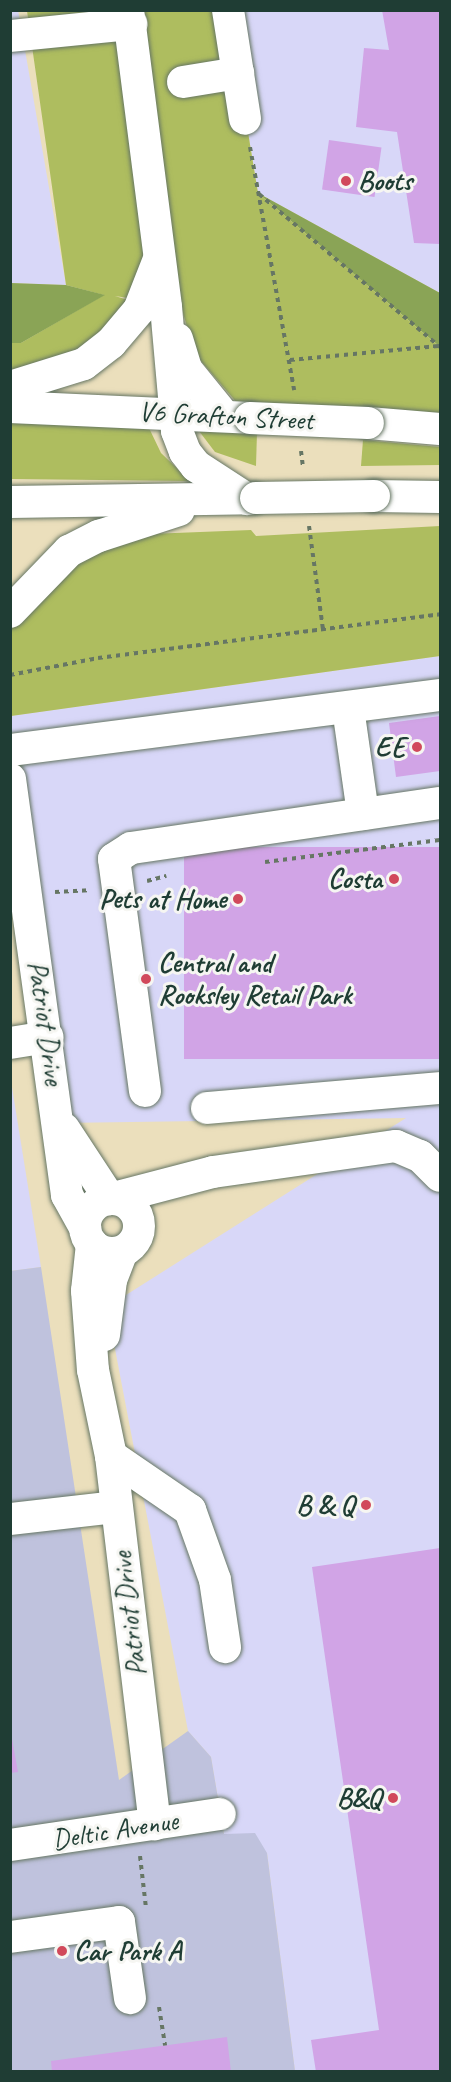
<!DOCTYPE html>
<html>
<head>
<meta charset="utf-8">
<style>
	body { margin:0 }
	#map { position:relative; width:451px; height:2082px; overflow:hidden; background:#ebdfbc; font-family:Caveat,sans-serif }
	div>[style] { position:absolute }
	[style*='--x'] { left:calc(var(--x)*1px); top:calc(var(--y)*1px); width:calc(var(--w)*1px); rotate:calc(var(--a)*1deg) }
	.built>* { inset:0; background:#d8d7f8 }
	.industrial>* { inset:0; background:#bfc2dd }
	.green>* { inset:0; background:#aebd5f }
	.forest>* { inset:0; background:#8aa456 }
	.building>* { inset:0; background:#d1a4e6; transform-origin:0 0 }
	.path>* { height:4px; margin-top:-2px; transform-origin:0; background:repeating-linear-gradient(90deg,#667664 0 4.5px,transparent 0 9px) }
	.roads { filter:drop-shadow(0 0 2px #667664) drop-shadow(0 0 2px #667664) }
	.minor>* { height:32px; margin:-16px; padding:0 16px; transform-origin:16px; border-radius:16px; background:#fff }
	.minor>.ring { margin:-16px; padding:0; box-sizing:content-box; background:none; border:32px solid #fff; border-radius:50% }
	.bridges { filter:drop-shadow(0 0 2px #667664) drop-shadow(0 0 2px #667664) }
	.minor-bridge>* { height:32px; margin:-16px; padding:0 16px; transform-origin:16px; border-radius:16px; background:#fff }
	.dots>* { width:16px; height:16px; translate:-50% -50%; box-sizing:border-box; border:3px solid #f6f6f2; border-radius:50% }
	span { translate:-50% -50%; white-space:nowrap; text-align:center; line-height:1.15; -webkit-text-stroke:6px #f6f6f2; paint-order:stroke }
	.poi-label { font-size:28px; color:#1f3d34; font-weight:700 }
	.left { translate:0 -50%; text-align:left }
	.right { translate:-100% -50%; text-align:right }
	.street-label { font-size:28px; color:#1f3d34 }
	.frame { position:absolute; inset:0; border:12px solid #1f3d34; pointer-events:none }
</style>
</head>
<body>
<div id="map">
	<div class="built">
		<div style="clip-path:polygon(18px 10px,66px 285px,11px 283px,10px 11px)"></div>
		<div style="clip-path:polygon(228px 11px,440px 11px,440px 293px,258px 193px)"></div>
		<div style="clip-path:polygon(440px 656px,440px 2071px,295px 2071px,267px 1853px,224px 1834px,211px 1757px,188px 1731px,107px 1307px,406px 1118px,60px 1123px,11px 779px,10px 716px)"></div>
		<div style="clip-path:polygon(10px 1075px,41px 1267px,11px 1271px,10px 1271px)"></div>
	</div>
	<div class="industrial">
		<div style="clip-path:polygon(41px 1267px,119px 1780px,188px 1731px,211px 1757px,224px 1834px,255px 1833px,267px 1853px,295px 2071px,11px 2071px,10px 1271px)"></div>
	</div>
	<div class="green">
		<div style="clip-path:polygon(27px 11px,228px 11px,258px 193px,440px 347px,440px 429px,250px 418px,195px 354px,181px 306px,115px 296px,141px 304px,111px 343px,11px 387px,11px 343px,21px 343px,104px 295px,66px 285px)"></div>
		<div style="clip-path:polygon(11px 423px,149px 428px,161px 453px,190px 481px,11px 479px)"></div>
		<div style="clip-path:polygon(199px 431px,257px 432px,256px 466px,215px 452px)"></div>
		<div style="clip-path:polygon(363px 440px,440px 447px,440px 465px,361px 466px)"></div>
		<div style="clip-path:polygon(440px 526px,440px 656px,11px 716px,10px 612px,99px 536px,251px 530px,256px 536px)"></div>
	</div>
	<div class="forest">
		<div style="clip-path:polygon(258px 193px,440px 293px,440px 347px,439px 346px)"></div>
		<div style="clip-path:polygon(11px 283px,66px 285px,105px 295px,21px 343px,11px 343px)"></div>
	</div>
	<div class="building">
		<div style="clip-path:polygon(382px 10px,440px 10px,440px 244px,414px 243px,397px 132px,356px 127px,364px 48px,389px 50px)"></div>
		<div style="left:329px;top:140px;width:53px;height:50px;rotate:8deg"></div>
		<div style="clip-path:polygon(440px 716px,440px 771px,396px 777px,389px 723px)"></div>
		<div style="left:440px;top:847px;width:212px;height:256px;rotate:90deg"></div>
		<div style="clip-path:polygon(440px 1548px,440px 2072px,316px 2072px,311px 2040px,379px 2030px,312px 1567px)"></div>
		<div style="clip-path:polygon(10px 1728px,18px 1772px,10px 1773px)"></div>
		<div style="clip-path:polygon(227px 2037px,231px 2072px,52px 2072px,51px 2061px)"></div>
	</div>
	<div class="path">
		<div style="--x:250;--y:147;--w:247;--a:79.7"></div>
		<div style="--x:259;--y:194;--w:237;--a:40.2"></div>
		<div style="--x:290;--y:360;--w:149;--a:-5.4"></div>
		<div style="--x:301;--y:451;--w:16;--a:83"></div>
		<div style="--x:309;--y:526;--w:105;--a:82.3"></div>
		<div style="--x:10;--y:675;--w:90;--a:-10.9"></div>
		<div style="--x:98;--y:658;--w:345;--a:-7.3"></div>
		<div style="--x:265;--y:862;--w:176;--a:-7.2"></div>
		<div style="--x:147;--y:881;--w:20;--a:-15"></div>
		<div style="--x:55;--y:892;--w:34;--a:-3"></div>
		<div style="--x:140;--y:1856;--w:52;--a:83.4"></div>
		<div style="--x:159;--y:2007;--w:39;--a:81"></div>
	</div>
	<div class="roads">
		<div class="minor">
			<div style="--x:128;--y:10;--w:299;--a:82.7"></div>
			<div style="--x:166;--y:307;--w:124;--a:84.9"></div>
			<div style="--x:177;--y:431;--w:22;--a:69"></div>
			<div style="--x:185;--y:452;--w:18;--a:52"></div>
			<div style="--x:196;--y:466;--w:61;--a:32.9"></div>
			<div style="--x:228;--y:10;--w:110;--a:81.1"></div>
			<div style="--x:10;--y:36;--w:122;--a:-5.7"></div>
			<div style="--x:183;--y:82;--w:56;--a:-9.3"></div>
			<div style="--x:177;--y:339;--w:31;--a:73"></div>
			<div style="--x:186;--y:369;--w:60;--a:51"></div>
			<div style="--x:10;--y:387;--w:77;--a:-17.3"></div>
			<div style="--x:84;--y:364;--w:34;--a:-38"></div>
			<div style="--x:111;--y:343;--w:43;--a:-49.7"></div>
			<div style="--x:139;--y:310;--w:55;--a:-68.6"></div>
			<div style="--x:10;--y:407;--w:240;--a:2.6"></div>
			<div style="--x:368;--y:423;--w:72;--a:4.8"></div>
			<div style="--x:374;--y:496;--w:66;--a:0.9"></div>
			<div style="--x:10;--y:502;--w:243;--a:-0.9"></div>
			<div style="--x:10;--y:612;--w:85;--a:-46"></div>
			<div style="--x:69;--y:551;--w:34;--a:-27"></div>
			<div style="--x:99;--y:536;--w:84;--a:-18"></div>
			<div style="--x:348;--y:708;--w:107;--a:81.9"></div>
			<div style="--x:10;--y:750;--w:434;--a:-7.3"></div>
			<div style="--x:10;--y:779;--w:420;--a:82.2"></div>
			<div style="--x:67;--y:1195;--w:38;--a:61"></div>
			<div style="--x:10;--y:1043;--w:38;--a:-9"></div>
			<div style="--x:145;--y:1091;--w:234;--a:-97.6"></div>
			<div style="--x:114;--y:859;--w:20;--a:-33"></div>
			<div style="--x:131;--y:848;--w:312;--a:-8.3"></div>
			<div style="--x:207;--y:1108;--w:234;--a:-4.9"></div>
			<div style="--x:64;--y:1129;--w:84;--a:56.7"></div>
			<div style="--x:110;--y:1199;--w:106;--a:-14.7"></div>
			<div style="--x:213;--y:1172;--w:185;--a:-8.1"></div>
			<div style="--x:396;--y:1146;--w:26;--a:23"></div>
			<div style="--x:420;--y:1156;--w:28;--a:45"></div>
			<div class="ring" style="left:85px;top:1199px;width:22px;height:22px"></div>
			<div style="--x:92;--y:1244;--w:47;--a:96.1"></div>
			<div style="--x:87;--y:1291;--w:79;--a:85.7"></div>
			<div style="--x:93;--y:1370;--w:88;--a:78.2"></div>
			<div style="--x:111;--y:1456;--w:371;--a:83.2"></div>
			<div style="--x:104;--y:1335;--w:55;--a:-82.7"></div>
			<div style="--x:111;--y:1280;--w:30;--a:-69"></div>
			<div style="--x:111;--y:1456;--w:96;--a:34.4"></div>
			<div style="--x:190;--y:1510;--w:74;--a:70.3"></div>
			<div style="--x:215;--y:1580;--w:68;--a:81.5"></div>
			<div style="--x:10;--y:1519;--w:107;--a:-6.5"></div>
			<div style="--x:10;--y:1845;--w:212;--a:-8.4"></div>
			<div style="--x:10;--y:1937;--w:110;--a:-7.8"></div>
			<div style="--x:119;--y:1922;--w:77;--a:81.8"></div>
		</div>
	</div>
	<div class="bridges">
		<div class="minor-bridge">
			<div style="--x:250;--y:418;--w:118;--a:2.4"></div>
			<div style="--x:256;--y:498;--w:118;--a:-1"></div>
		</div>
	</div>
	<div class="dots">
		<div style="left:346px;top:181px;background:#d1495b"></div>
		<div style="left:417px;top:747px;background:#d1495b"></div>
		<div style="left:394px;top:879px;background:#d1495b"></div>
		<div style="left:238px;top:899px;background:#d1495b"></div>
		<div style="left:146px;top:979px;background:#d1495b"></div>
		<div style="left:366px;top:1505px;background:#d1495b"></div>
		<div style="left:393px;top:1798px;background:#d1495b"></div>
		<div style="left:62px;top:1951px;background:#d1495b"></div>
	</div>
	<div class="poi-label">
		<span class="left" style="left:358px;top:181px">Boots</span>
		<span class="right" style="left:405px;top:747px">EE</span>
		<span class="right" style="left:382px;top:879px">Costa</span>
		<span class="right" style="left:226px;top:899px">Pets at Home</span>
		<span class="left" style="left:158px;top:979px">Central and<br>Rooksley Retail Park</span>
		<span class="right" style="left:354px;top:1505px">B &amp; Q</span>
		<span class="right" style="left:381px;top:1798px">B&amp;Q</span>
		<span class="left" style="left:74px;top:1951px">Car Park A</span>
	</div>
	<div class="street-label">
		<span style="left:226px;top:416px;rotate:3deg">V6 Grafton Street</span>
		<span style="left:46px;top:1023px;rotate:82deg">Patriot Drive</span>
		<span style="left:129px;top:1614px;rotate:-97deg">Patriot Drive</span>
		<span style="left:115px;top:1830px;rotate:-9deg">Deltic Avenue</span>
	</div>
	<div class="frame"></div>
</div>
</body>
</html>
